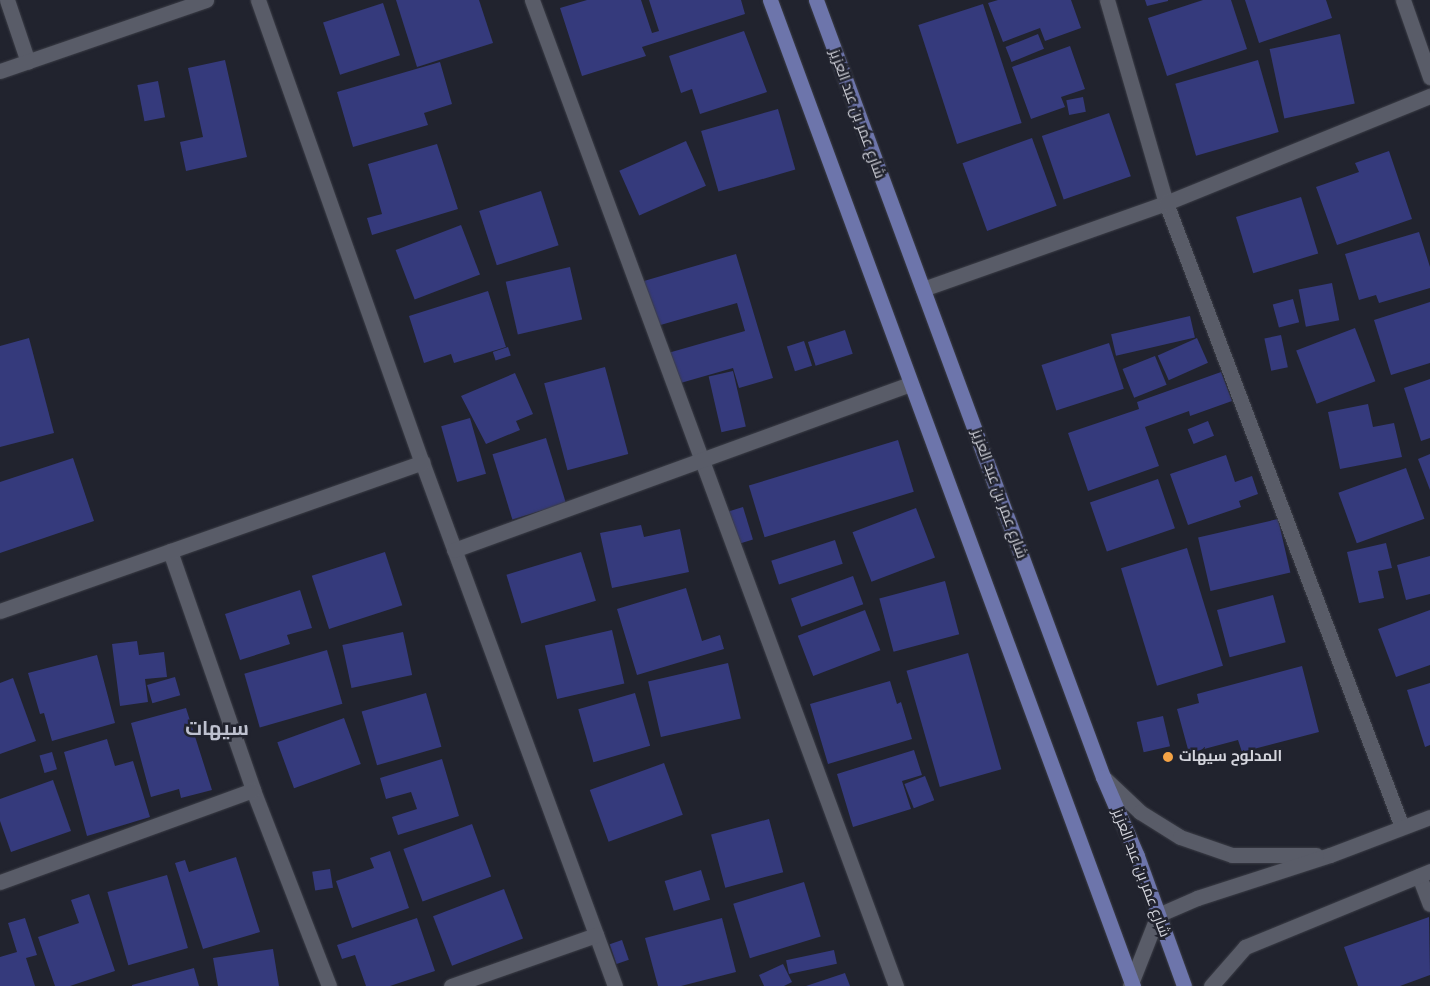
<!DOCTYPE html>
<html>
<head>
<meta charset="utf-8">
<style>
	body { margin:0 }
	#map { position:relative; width:1430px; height:986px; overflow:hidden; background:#21232e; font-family:"Varela Round",Cairo,sans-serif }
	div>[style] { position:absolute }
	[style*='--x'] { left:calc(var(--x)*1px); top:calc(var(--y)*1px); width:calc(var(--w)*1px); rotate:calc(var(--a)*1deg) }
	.building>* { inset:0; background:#353a7c; transform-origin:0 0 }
	.roads { filter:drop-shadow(0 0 1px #3b3d46) drop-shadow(0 0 1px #3b3d46) }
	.minor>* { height:15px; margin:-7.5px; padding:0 7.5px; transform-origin:7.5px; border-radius:7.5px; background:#595c68 }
	.major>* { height:15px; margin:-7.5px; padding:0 7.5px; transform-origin:7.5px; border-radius:7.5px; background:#6d75ab }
	.dots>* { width:14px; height:14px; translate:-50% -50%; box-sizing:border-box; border:2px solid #21232e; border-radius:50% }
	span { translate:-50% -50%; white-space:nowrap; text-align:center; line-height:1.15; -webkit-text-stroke:5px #21232e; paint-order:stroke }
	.street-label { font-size:15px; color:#d4d5dd }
	.poi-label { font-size:15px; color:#d4d5dd; font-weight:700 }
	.left { translate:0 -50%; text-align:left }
	.district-label { font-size:20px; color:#bec1cf; font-weight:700 }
</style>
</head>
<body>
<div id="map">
	<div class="building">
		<div style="clip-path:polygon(396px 0,479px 0,493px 43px,417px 67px)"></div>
		<div style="clip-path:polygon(587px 0,641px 0,652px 33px,659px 31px,649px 0,741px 0,745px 14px,642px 47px,646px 56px,582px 76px,560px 8px)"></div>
		<div style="clip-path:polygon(998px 0,1071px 0,1081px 28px,1045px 41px,1040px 28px,1003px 42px,988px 3px)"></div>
		<div style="clip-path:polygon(1145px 0,1168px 0,1168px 1px,1147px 6px)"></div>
		<div style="clip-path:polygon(1203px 0,1231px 0,1247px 49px,1167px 76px,1148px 18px)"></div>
		<div style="clip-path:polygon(1245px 0,1326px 0,1332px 18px,1259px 43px)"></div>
		<div style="left:383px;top:3px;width:55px;height:63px;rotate:72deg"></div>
		<div style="left:983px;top:4px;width:125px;height:68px;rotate:72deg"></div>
		<div style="clip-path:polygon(744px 31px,767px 92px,700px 114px,692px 89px,681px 93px,669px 56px)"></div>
		<div style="left:1038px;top:34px;width:16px;height:35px;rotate:68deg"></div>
		<div style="left:1340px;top:34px;width:71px;height:72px;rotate:78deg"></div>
		<div style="clip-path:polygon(1070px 46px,1085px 89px,1061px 97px,1065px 107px,1031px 119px,1012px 67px)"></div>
		<div style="clip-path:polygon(225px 60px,247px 157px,186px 171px,180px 142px,203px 137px,188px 68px)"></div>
		<div style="left:1258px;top:60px;width:75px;height:86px;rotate:74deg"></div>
		<div style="clip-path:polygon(440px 62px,452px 104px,424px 113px,428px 125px,353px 147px,337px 92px)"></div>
		<div style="left:158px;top:81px;width:37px;height:21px;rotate:79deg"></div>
		<div style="left:1083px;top:97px;width:15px;height:17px;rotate:79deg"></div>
		<div style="left:778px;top:109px;width:63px;height:80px;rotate:74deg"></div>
		<div style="left:1109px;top:113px;width:67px;height:71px;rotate:71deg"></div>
		<div style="left:1032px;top:138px;width:72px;height:74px;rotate:70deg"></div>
		<div style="left:686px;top:141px;width:49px;height:73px;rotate:66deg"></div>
		<div style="clip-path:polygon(437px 144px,458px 209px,372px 235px,367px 218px,382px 214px,368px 164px)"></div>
		<div style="clip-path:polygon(1389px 151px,1412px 219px,1337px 245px,1316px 187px,1359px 172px,1355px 163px)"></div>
		<div style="left:541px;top:191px;width:57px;height:65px;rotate:72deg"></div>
		<div style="left:1301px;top:197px;width:59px;height:68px;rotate:73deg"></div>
		<div style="left:461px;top:225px;width:53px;height:70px;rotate:69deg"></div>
		<div style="clip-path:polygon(1419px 232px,1430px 267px,1430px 288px,1379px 303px,1376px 295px,1359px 300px,1345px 254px)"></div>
		<div style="clip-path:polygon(736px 254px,773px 378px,739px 388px,733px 368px,677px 384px,668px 353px,745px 331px,737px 303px,657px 326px,644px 281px)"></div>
		<div style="left:570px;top:267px;width:54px;height:66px;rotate:77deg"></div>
		<div style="left:1332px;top:283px;width:38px;height:34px;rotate:79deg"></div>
		<div style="clip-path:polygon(488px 291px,506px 347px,454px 363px,451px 354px,424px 363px,409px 316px)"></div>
		<div style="left:1293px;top:299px;width:24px;height:21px;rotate:75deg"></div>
		<div style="clip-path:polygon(1430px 302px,1430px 363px,1391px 375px,1374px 320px)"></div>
		<div style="left:1190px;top:316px;width:22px;height:81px;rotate:77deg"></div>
		<div style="left:1355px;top:328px;width:57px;height:63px;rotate:69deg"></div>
		<div style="left:845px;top:330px;width:25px;height:39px;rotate:72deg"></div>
		<div style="left:1281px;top:335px;width:33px;height:17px;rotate:78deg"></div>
		<div style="clip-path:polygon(29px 338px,54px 433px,0 447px,0 346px)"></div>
		<div style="left:1197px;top:338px;width:27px;height:43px;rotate:66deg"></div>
		<div style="left:804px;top:341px;width:26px;height:18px;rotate:72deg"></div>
		<div style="left:1109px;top:343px;width:48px;height:71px;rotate:72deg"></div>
		<div style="left:508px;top:347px;width:9px;height:16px;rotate:72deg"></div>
		<div style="left:1155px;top:356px;width:31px;height:35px;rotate:68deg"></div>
		<div style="left:605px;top:367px;width:90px;height:63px;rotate:75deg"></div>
		<div style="left:733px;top:371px;width:57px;height:25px;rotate:77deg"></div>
		<div style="clip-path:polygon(1221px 372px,1232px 401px,1190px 416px,1189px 411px,1145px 427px,1159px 466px,1088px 491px,1068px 433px,1139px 409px,1137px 402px)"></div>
		<div style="clip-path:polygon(515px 373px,533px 414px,516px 421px,520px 430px,486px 444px,461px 396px)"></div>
		<div style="clip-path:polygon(1430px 379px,1430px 438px,1421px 441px,1404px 388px)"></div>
		<div style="clip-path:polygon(1368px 404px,1373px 427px,1394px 423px,1402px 457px,1340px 469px,1328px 412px)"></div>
		<div style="left:470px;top:418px;width:58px;height:30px;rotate:74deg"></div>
		<div style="left:1208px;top:421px;width:16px;height:22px;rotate:68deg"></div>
		<div style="left:546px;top:438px;width:68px;height:56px;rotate:73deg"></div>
		<div style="left:898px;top:440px;width:54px;height:156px;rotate:73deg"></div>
		<div style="clip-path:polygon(1430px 454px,1430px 490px,1418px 459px)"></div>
		<div style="clip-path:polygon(1226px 455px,1235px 482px,1252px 476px,1258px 494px,1239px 501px,1241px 507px,1188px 525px,1170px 474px)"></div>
		<div style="clip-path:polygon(73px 458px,94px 521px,0 553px,0 482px)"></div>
		<div style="left:1406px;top:468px;width:54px;height:72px;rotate:70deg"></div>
		<div style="left:1158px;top:479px;width:52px;height:72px;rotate:71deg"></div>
		<div style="left:743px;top:507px;width:34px;height:21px;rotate:73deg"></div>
		<div style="left:916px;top:508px;width:53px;height:68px;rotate:69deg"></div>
		<div style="left:1278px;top:519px;width:55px;height:82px;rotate:77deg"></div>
		<div style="clip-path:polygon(641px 525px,644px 537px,680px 529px,689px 572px,612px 588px,600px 533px)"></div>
		<div style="left:835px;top:540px;width:25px;height:67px;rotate:72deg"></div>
		<div style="clip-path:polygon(1386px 543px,1392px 568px,1378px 571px,1384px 598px,1359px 603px,1347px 552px)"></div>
		<div style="left:1187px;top:548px;width:123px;height:69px;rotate:73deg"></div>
		<div style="left:385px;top:552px;width:56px;height:77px;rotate:72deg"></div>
		<div style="left:581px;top:552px;width:51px;height:78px;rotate:73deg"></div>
		<div style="clip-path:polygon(1430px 556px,1430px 594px,1406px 600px,1397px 565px)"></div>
		<div style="left:853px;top:576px;width:30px;height:66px;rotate:70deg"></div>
		<div style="left:945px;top:581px;width:55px;height:68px;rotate:75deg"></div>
		<div style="clip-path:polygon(686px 588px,702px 641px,720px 635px,724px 649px,637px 675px,617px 609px)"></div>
		<div style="clip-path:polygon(300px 590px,312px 628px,287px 635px,290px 644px,240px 660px,225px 614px)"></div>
		<div style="left:1273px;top:595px;width:49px;height:58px;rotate:75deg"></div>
		<div style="left:865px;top:610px;width:43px;height:72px;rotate:69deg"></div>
		<div style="clip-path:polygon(1430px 610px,1430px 665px,1396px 677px,1378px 629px)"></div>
		<div style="left:612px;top:630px;width:55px;height:69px;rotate:77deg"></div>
		<div style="left:403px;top:632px;width:44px;height:62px;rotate:78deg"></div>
		<div style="clip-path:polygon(137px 641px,139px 655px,164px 652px,167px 677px,145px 679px,148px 702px,120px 706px,112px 644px)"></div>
		<div style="left:327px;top:650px;width:56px;height:86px;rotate:74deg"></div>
		<div style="left:968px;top:653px;width:121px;height:64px;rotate:74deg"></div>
		<div style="clip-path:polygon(97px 655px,115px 723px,52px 741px,44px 713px,40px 714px,28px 673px)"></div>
		<div style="left:728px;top:663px;width:57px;height:82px;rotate:77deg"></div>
		<div style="clip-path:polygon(1302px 666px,1319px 732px,1242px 752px,1238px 740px,1189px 753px,1177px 709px,1199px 703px,1197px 694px)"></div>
		<div style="left:175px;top:677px;width:19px;height:29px;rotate:74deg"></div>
		<div style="clip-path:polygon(13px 678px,36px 741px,0 754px,0 683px)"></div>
		<div style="clip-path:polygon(890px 681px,897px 704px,901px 702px,912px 739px,828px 764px,810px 704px)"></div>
		<div style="clip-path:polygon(1430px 683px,1430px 745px,1425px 747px,1407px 690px)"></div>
		<div style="left:426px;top:693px;width:56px;height:67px;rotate:74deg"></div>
		<div style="left:635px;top:693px;width:55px;height:59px;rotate:74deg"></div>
		<div style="clip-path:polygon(186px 708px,212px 790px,181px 798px,179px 789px,151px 797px,131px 723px)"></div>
		<div style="left:1163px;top:716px;width:31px;height:27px;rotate:77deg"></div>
		<div style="left:344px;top:718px;width:49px;height:71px;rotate:70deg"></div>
		<div style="clip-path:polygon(107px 739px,115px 766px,133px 761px,150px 817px,87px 836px,64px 752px)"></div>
		<div style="clip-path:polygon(914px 750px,922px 775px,902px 781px,911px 809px,853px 827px,837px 774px)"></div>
		<div style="left:52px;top:752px;width:18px;height:13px;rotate:74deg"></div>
		<div style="clip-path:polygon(442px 759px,459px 816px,398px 835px,392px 817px,417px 809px,411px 792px,386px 799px,380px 778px)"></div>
		<div style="left:664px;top:763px;width:55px;height:79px;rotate:70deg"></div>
		<div style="left:925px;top:776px;width:26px;height:22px;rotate:69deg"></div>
		<div style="clip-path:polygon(53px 780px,71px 831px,11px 852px,0 821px,0 799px)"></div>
		<div style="left:769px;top:819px;width:55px;height:60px;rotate:75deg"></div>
		<div style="left:472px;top:824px;width:56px;height:73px;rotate:70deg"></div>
		<div style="clip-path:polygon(390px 851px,409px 908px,352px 928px,336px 881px,374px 868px,370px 858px)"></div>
		<div style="clip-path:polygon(236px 857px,260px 932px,203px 949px,175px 863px,185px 860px,189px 872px)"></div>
		<div style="left:330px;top:869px;width:19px;height:18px;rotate:81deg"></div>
		<div style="left:701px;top:870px;width:31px;height:38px;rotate:73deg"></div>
		<div style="left:167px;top:875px;width:76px;height:62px;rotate:74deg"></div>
		<div style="left:804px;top:882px;width:57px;height:74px;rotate:73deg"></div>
		<div style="left:504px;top:889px;width:53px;height:76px;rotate:69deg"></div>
		<div style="clip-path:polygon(89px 894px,115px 971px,70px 986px,55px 986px,38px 937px,79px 923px,71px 900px)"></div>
		<div style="clip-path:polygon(1429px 917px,1430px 975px,1400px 986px,1358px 986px,1344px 947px)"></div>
		<div style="clip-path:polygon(25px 918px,37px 955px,26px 958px,35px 986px,0 986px,0 957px,17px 952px,8px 923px)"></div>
		<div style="clip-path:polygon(417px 918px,435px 971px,390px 986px,366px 986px,355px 955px,342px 959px,337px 945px)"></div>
		<div style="clip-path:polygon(722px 918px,736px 972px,681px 986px,658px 986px,645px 938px)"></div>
		<div style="left:622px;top:940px;width:21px;height:13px;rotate:71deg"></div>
		<div style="clip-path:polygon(273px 949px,279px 986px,218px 986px,213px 958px)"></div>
		<div style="left:834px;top:950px;width:14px;height:49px;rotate:78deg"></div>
		<div style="clip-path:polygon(783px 964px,792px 982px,784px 986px,764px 986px,759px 975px)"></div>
		<div style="clip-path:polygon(194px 968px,199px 986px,132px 986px,132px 985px)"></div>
		<div style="clip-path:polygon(845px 973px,850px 986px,806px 986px)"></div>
	</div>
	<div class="roads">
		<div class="minor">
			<div style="--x:7;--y:0;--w:65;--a:71.3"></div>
			<div style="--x:258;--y:0;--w:490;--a:70.5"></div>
			<div style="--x:422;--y:462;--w:558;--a:69.78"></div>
			<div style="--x:532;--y:0;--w:1051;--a:69.74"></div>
			<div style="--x:1107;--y:0;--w:211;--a:73.8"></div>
			<div style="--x:1166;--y:203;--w:667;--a:69.28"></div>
			<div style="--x:1403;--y:0;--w:82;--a:70.7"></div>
			<div style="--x:0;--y:71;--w:218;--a:-19"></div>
			<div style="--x:923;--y:289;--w:258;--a:-19.5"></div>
			<div style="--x:1166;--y:203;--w:285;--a:-22.1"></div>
			<div style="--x:454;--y:550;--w:485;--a:-20"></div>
			<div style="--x:170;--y:551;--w:253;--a:70.8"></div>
			<div style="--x:253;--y:790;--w:210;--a:68.8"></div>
			<div style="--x:0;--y:611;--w:448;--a:-19.4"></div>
			<div style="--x:1103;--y:777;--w:51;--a:43.4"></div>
			<div style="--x:1140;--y:812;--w:47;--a:32"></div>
			<div style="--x:1180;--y:837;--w:55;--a:19.1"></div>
			<div style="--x:1232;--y:855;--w:84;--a:0"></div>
			<div style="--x:1419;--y:876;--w:30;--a:69"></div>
			<div style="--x:0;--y:882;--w:269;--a:-20"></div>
			<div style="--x:451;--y:986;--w:154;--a:-19.4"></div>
			<div style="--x:1130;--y:986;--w:76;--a:-68.5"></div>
			<div style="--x:1158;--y:915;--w:43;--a:-23.6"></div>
			<div style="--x:1197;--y:898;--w:140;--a:-17.9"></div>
			<div style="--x:1330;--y:855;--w:107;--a:-20.8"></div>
			<div style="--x:1211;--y:986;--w:52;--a:-48.9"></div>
			<div style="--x:1245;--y:947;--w:200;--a:-22.3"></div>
		</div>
		<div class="major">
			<div style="--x:770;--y:0;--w:1051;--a:69.79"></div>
			<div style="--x:816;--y:0;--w:828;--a:69.73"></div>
			<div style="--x:1103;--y:777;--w:86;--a:66.7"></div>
			<div style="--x:1137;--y:856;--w:138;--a:70.1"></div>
		</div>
	</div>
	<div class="dots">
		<div style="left:1168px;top:757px;background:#f5a345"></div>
	</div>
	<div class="street-label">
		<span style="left:857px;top:114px;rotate:70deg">شارع عمر بن عبد العزيز</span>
		<span style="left:999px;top:494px;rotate:70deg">شارع عمر بن عبد العزيز</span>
		<span style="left:1141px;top:873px;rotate:69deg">شارع عمر بن عبد العزيز</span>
	</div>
	<div class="poi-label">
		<span class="left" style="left:1179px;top:757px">المدلوح سيهات</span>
	</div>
	<div class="district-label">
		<span style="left:217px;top:729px">سيهات</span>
	</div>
</div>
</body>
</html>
